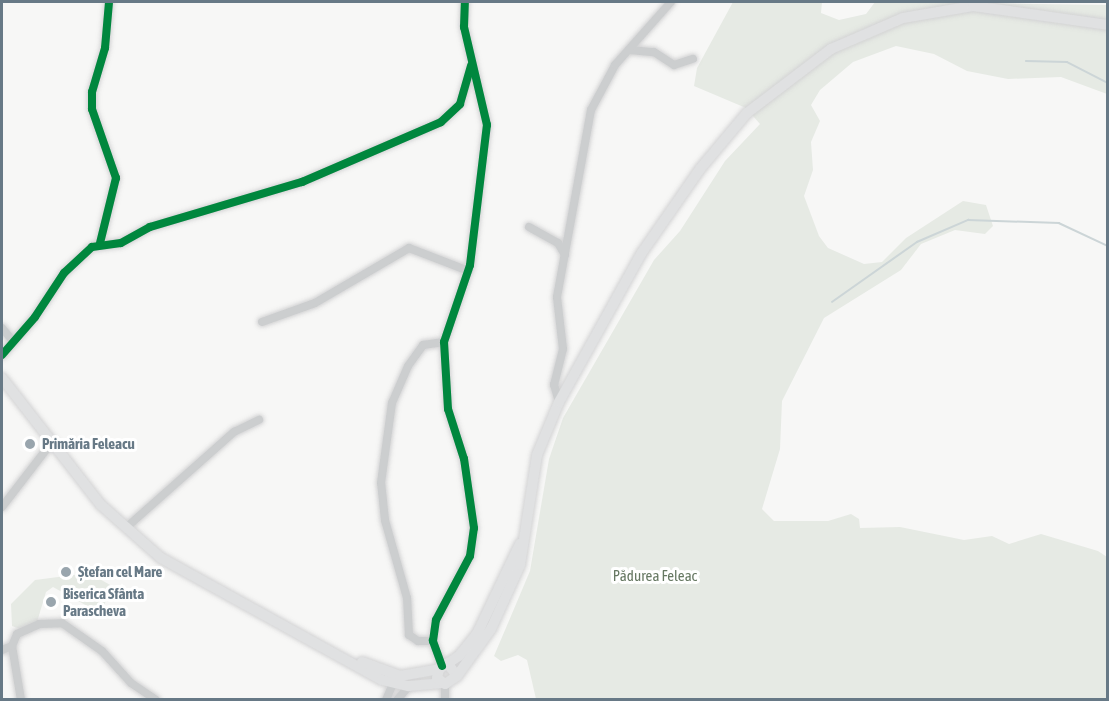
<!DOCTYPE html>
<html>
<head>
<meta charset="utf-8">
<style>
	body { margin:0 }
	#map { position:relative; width:1109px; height:701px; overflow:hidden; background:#f7f7f6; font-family:"Asap Condensed",sans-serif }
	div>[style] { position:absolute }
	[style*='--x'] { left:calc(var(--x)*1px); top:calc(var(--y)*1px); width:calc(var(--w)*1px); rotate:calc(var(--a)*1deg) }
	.green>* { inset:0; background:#e6eae4 }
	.stream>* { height:1.5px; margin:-0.75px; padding:0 0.75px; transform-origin:0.75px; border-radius:0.75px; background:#ccd5d7 }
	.roads { filter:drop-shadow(0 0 2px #d3d3d4) drop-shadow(0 0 2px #d3d3d4) }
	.minor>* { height:8px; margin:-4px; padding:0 4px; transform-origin:4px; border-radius:4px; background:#cccecf }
	.major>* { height:10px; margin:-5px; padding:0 5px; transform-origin:5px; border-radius:5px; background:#e0e1e2 }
	.cycleway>* { height:8px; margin:-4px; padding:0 4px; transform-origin:4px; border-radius:4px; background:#00873e }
	.dots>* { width:16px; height:16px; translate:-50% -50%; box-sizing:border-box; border:3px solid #fff; border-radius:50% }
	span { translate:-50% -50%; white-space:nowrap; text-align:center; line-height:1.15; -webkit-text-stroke:6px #fff; paint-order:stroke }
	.poi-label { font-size:15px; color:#677986; font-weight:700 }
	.left { translate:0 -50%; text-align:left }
	.park-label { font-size:15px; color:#667862 }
	.frame { position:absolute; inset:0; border:3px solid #677986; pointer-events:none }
</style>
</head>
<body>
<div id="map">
	<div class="green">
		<div style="clip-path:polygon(733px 2px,822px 2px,821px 13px,839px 20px,866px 14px,875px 2px,1107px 5px,1107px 94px,1061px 77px,1008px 79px,967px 71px,934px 54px,896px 46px,853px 62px,820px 90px,811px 105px,820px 121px,811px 142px,813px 170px,804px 196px,819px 236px,828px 248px,864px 264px,882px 262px,906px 238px,963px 201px,986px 205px,993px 226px,985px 234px,955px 230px,921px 244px,901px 270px,824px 318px,782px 401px,780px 449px,762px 509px,774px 521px,828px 521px,851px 514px,859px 519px,860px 528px,900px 527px,964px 540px,992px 536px,1009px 544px,1041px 534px,1098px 551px,1107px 557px,1107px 699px,536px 699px,527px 660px,518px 655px,501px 661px,494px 656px,530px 571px,549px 459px,563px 418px,654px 260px,680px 231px,725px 161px,760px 124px,746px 108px,694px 86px,697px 68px)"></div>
		<div style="clip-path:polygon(89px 573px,112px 586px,103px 608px,89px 607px,53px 587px,46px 592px,37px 622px,20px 629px,12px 626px,11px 604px,35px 580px)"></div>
	</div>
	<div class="stream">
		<div style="--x:1026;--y:61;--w:41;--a:1.4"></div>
		<div style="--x:1067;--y:62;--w:46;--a:27.1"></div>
		<div style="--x:832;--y:302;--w:104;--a:-35.2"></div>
		<div style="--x:917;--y:242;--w:56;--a:-23.3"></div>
		<div style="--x:968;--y:220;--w:91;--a:1.9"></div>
		<div style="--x:1059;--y:223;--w:54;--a:25.1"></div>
	</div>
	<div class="roads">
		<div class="minor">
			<div style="--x:629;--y:50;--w:25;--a:5"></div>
			<div style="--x:654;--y:52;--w:24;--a:33"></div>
			<div style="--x:674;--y:65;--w:20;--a:-18"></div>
			<div style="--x:529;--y:227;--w:33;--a:29"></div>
			<div style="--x:558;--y:243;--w:14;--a:60"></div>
			<div style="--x:100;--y:243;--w:67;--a:-76.2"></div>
			<div style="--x:116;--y:178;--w:73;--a:-109.2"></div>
			<div style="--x:92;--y:109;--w:17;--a:-90"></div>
			<div style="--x:92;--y:92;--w:46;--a:-73.5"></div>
			<div style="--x:105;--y:48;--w:46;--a:-85"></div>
			<div style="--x:262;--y:322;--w:56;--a:-19.7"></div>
			<div style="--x:315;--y:303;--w:109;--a:-30.3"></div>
			<div style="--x:409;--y:248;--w:64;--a:21"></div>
			<div style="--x:2;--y:328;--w:17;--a:50"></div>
			<div style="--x:2;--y:355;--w:50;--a:-49"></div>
			<div style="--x:35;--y:317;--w:53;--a:-56.6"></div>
			<div style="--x:64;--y:273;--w:38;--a:-43"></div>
			<div style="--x:92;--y:247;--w:29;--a:-8"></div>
			<div style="--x:121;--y:243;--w:33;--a:-29"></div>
			<div style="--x:150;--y:227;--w:159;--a:-16.5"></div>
			<div style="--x:302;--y:182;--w:151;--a:-23.3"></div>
			<div style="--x:441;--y:122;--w:26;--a:-43"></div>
			<div style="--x:460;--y:104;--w:42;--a:-73.3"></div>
			<div style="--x:559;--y:402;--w:18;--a:-106"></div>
			<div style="--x:554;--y:385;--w:37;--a:-76"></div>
			<div style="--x:563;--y:349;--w:52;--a:-96.6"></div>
			<div style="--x:557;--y:297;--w:190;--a:-79.7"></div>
			<div style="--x:591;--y:110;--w:51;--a:-61.9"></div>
			<div style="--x:615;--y:65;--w:84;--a:-48.4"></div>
			<div style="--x:2;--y:507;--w:82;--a:-52.4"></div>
			<div style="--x:128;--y:526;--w:142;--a:-41.6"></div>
			<div style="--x:234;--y:432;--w:28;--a:-26"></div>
			<div style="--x:433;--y:641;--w:15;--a:180"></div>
			<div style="--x:418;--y:641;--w:11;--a:-146"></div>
			<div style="--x:409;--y:635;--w:37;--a:-93"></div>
			<div style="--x:407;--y:598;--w:81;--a:-105.8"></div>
			<div style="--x:385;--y:520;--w:37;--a:-96"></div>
			<div style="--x:381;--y:483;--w:81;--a:-82.2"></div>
			<div style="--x:392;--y:403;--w:40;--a:-66.6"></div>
			<div style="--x:408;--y:366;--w:26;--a:-54"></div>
			<div style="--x:423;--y:345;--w:21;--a:-8"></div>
			<div style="--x:12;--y:646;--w:55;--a:80.5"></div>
			<div style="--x:2;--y:650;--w:11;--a:-22"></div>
			<div style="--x:12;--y:646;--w:13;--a:-67"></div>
			<div style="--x:17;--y:634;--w:24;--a:-24"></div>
			<div style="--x:39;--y:624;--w:23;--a:-2"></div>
			<div style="--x:62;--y:623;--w:49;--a:35"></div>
			<div style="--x:102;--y:651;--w:43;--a:47.8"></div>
			<div style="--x:131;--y:683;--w:30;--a:34"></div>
			<div style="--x:442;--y:666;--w:27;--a:-110"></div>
			<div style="--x:433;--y:641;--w:21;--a:-82"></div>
			<div style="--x:436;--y:620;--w:72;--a:-62"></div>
			<div style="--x:470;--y:556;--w:28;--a:-82"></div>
			<div style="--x:474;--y:528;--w:70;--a:-98.2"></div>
			<div style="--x:464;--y:459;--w:52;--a:-107.7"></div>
			<div style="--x:448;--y:409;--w:67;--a:-93.4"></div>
			<div style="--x:444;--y:342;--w:81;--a:-71.3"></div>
			<div style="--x:470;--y:265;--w:141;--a:-83.1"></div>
			<div style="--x:487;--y:125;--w:101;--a:-103.2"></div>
			<div style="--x:464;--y:27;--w:25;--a:-88"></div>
			<div style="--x:445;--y:684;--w:16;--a:90"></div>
			<div style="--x:386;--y:700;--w:23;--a:-67"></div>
			<div style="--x:397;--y:700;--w:18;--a:-49"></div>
		</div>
		<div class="major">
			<div style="--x:2;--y:378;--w:161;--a:52.1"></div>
			<div style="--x:101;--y:505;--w:80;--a:41.5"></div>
			<div style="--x:161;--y:558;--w:252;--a:28.9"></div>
			<div style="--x:382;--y:680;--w:28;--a:13"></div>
			<div style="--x:409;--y:686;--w:33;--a:-5"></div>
			<div style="--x:362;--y:662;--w:40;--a:20.2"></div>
			<div style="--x:400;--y:676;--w:40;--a:-10"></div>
			<div style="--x:448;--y:664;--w:15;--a:53"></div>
			<div style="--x:457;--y:676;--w:14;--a:146"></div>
			<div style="--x:445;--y:684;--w:10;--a:-143"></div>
			<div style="--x:437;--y:678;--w:9;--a:-77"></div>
			<div style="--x:439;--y:669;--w:24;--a:-33"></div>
			<div style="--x:459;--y:656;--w:28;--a:-51"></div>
			<div style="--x:477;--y:634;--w:100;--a:-64.5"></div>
			<div style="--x:457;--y:676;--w:58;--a:-54.1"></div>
			<div style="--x:491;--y:629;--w:70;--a:-65.6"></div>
			<div style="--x:520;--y:565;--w:111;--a:-81.2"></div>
			<div style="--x:537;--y:455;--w:57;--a:-67.5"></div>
			<div style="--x:559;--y:402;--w:169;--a:-61"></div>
			<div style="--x:641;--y:254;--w:103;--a:-55.2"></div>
			<div style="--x:700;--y:169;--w:73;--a:-50"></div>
			<div style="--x:747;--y:113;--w:106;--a:-37.3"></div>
			<div style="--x:831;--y:49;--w:78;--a:-23.3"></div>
			<div style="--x:903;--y:18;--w:71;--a:-9.7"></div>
			<div style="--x:973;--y:6;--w:136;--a:8"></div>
		</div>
	</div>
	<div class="cycleway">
		<div style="--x:100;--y:243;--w:67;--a:-76.2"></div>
		<div style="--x:116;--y:178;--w:73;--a:-109.2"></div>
		<div style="--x:92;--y:109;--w:17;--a:-90"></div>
		<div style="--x:92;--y:92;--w:46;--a:-73.5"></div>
		<div style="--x:105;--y:48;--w:46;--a:-85"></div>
		<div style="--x:2;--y:355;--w:50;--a:-49"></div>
		<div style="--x:35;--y:317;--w:53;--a:-56.6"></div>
		<div style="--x:64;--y:273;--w:38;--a:-43"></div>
		<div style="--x:92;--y:247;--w:29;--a:-8"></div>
		<div style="--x:121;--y:243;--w:33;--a:-29"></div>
		<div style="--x:150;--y:227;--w:159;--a:-16.5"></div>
		<div style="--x:302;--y:182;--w:151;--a:-23.3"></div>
		<div style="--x:441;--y:122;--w:26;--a:-43"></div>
		<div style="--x:460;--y:104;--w:40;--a:-74"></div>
		<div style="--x:442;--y:666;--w:27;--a:-110"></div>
		<div style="--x:433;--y:641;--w:21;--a:-82"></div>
		<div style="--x:436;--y:620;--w:72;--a:-62"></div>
		<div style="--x:470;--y:556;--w:28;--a:-82"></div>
		<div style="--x:474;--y:528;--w:70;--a:-98.2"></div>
		<div style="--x:464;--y:459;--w:52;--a:-107.7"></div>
		<div style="--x:448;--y:409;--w:67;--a:-93.4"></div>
		<div style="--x:444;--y:342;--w:81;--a:-71.3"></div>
		<div style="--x:470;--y:265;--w:141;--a:-83.1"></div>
		<div style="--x:487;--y:125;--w:101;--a:-103.2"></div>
		<div style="--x:464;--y:27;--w:25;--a:-88"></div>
	</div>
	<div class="dots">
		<div style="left:30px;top:444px;background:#99a5ad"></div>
		<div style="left:66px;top:572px;background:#99a5ad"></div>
		<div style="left:51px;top:602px;background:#99a5ad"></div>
	</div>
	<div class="poi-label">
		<span class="left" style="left:42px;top:444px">Primăria Feleacu</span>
		<span class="left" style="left:78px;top:572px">Ștefan cel Mare</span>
		<span class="left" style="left:63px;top:602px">Biserica Sfânta<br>Parascheva</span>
	</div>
	<div class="park-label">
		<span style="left:655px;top:576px">Pădurea Feleac</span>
	</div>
	<div class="frame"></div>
</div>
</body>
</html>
